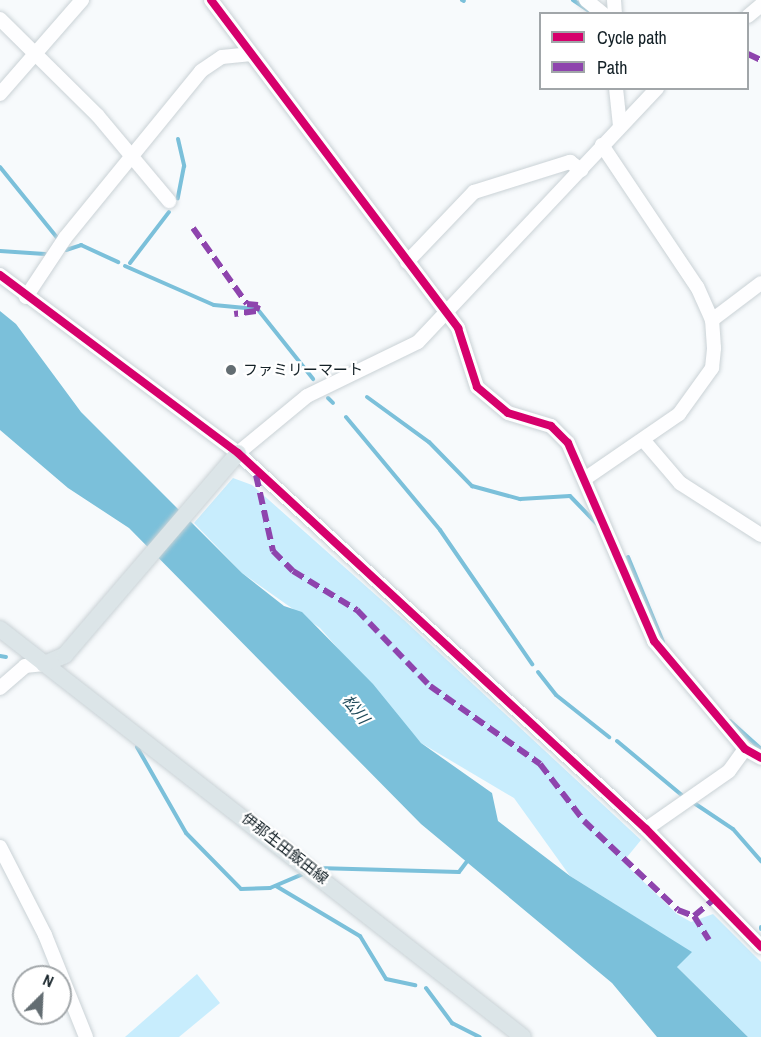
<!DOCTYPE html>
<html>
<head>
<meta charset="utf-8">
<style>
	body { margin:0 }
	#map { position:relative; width:761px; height:1037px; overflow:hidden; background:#f7fafc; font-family:"Archivo Narrow","Noto Sans JP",sans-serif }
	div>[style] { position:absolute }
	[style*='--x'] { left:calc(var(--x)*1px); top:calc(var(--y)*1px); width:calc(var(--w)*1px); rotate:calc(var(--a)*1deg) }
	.green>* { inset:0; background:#c8edfd }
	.water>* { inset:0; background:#7bc0da }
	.stream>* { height:4px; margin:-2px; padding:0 2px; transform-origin:2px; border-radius:2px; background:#7bc0da }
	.roads { filter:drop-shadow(0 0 2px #cad2d6) drop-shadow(0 0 2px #cad2d6) }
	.minor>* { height:14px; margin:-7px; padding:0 7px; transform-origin:7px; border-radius:7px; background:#fefeff }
	.major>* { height:16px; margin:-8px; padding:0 8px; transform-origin:8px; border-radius:8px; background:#dce5e8 }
	.quiet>* { height:6px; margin-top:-3px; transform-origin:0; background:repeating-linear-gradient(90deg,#8e44ad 0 12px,transparent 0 18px) }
	.cycleway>* { height:8px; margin:-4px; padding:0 4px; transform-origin:4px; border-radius:4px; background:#d6006c }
	.dots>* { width:16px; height:16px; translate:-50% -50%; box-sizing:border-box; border:3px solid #fff; border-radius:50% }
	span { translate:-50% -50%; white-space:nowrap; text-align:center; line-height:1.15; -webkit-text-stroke:4.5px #fff; paint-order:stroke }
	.poi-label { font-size:15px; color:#142127 }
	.left { translate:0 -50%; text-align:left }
	.street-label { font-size:15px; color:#142127 }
	.water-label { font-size:16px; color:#224c5c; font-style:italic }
	.legend { position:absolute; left:539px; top:12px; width:210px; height:78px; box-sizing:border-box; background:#fff; border:2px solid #a1a6a9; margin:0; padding:8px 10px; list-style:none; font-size:18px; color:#142127 }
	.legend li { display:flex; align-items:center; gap:12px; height:30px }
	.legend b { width:30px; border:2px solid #a1a6a9 }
	.north { position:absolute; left:12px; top:965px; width:60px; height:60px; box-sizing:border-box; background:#fff; border:2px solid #a1a6a9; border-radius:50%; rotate:24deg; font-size:16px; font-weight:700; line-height:24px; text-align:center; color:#142127 }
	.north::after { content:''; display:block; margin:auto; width:21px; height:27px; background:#636d72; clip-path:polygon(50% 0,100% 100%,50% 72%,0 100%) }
</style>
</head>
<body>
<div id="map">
	<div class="green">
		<div style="clip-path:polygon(233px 478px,252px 485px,404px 620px,641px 840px,623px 862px,677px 914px,691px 922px,713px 914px,761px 962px,761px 1037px,748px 1037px,677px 967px,691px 952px,570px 876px,514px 798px,421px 743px,320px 628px,242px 573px,194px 523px)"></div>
		<div style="clip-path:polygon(197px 974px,220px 1003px,179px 1037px,125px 1037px)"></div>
	</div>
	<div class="water">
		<div style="clip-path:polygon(0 311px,16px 324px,81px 412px,242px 573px,284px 606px,302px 612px,373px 684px,421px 743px,492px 793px,498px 821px,570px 876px,692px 952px,677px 967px,748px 1037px,657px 1037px,612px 983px,421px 824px,129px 528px,68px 488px,0 430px)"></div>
	</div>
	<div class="stream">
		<div style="--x:462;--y:0;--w:2;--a:27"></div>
		<div style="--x:573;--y:0;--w:18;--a:34"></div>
		<div style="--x:178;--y:139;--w:28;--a:77"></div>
		<div style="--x:184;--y:166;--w:33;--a:101"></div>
		<div style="--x:0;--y:167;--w:92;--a:51.1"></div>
		<div style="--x:66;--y:250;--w:16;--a:-18"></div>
		<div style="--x:81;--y:245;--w:41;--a:24.7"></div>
		<div style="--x:0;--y:251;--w:45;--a:3.8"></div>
		<div style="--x:130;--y:263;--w:64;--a:-52.6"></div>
		<div style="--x:125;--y:266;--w:97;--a:23.7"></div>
		<div style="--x:214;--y:305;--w:42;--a:5.4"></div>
		<div style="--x:259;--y:311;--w:87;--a:51.5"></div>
		<div style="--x:367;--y:397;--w:77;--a:36"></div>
		<div style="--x:429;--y:442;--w:62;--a:45.7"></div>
		<div style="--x:472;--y:486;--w:50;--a:15.2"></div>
		<div style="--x:520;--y:499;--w:50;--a:-3.4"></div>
		<div style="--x:570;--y:496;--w:40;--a:46"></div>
		<div style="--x:328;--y:398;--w:7;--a:45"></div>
		<div style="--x:346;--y:417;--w:147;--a:50.2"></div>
		<div style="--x:440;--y:530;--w:163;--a:55.5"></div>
		<div style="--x:628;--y:557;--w:92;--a:67.6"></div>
		<div style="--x:0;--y:656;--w:6;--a:9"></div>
		<div style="--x:538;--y:672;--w:29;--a:52"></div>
		<div style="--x:556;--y:695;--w:68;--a:38.4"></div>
		<div style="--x:730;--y:721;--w:42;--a:42.1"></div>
		<div style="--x:617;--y:741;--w:87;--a:39.9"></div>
		<div style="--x:137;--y:747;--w:99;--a:60.3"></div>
		<div style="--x:186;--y:833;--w:78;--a:45.5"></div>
		<div style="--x:241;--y:889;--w:29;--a:-2"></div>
		<div style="--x:270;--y:888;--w:38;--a:-23"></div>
		<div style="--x:694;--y:803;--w:47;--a:33.7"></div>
		<div style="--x:733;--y:829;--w:43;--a:48.8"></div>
		<div style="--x:317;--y:868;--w:142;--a:1.6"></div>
		<div style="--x:459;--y:872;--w:15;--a:-53"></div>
		<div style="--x:276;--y:886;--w:98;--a:30.8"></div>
		<div style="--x:360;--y:936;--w:50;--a:58.8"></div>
		<div style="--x:386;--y:979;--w:30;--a:12"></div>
		<div style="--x:761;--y:927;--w:2;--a:90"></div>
		<div style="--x:426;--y:988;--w:44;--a:53.4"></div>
		<div style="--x:452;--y:1023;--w:31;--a:27"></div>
	</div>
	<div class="roads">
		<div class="minor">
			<div style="--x:211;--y:0;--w:411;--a:53"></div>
			<div style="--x:458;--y:328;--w:62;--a:72.1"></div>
			<div style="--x:477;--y:387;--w:40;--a:40"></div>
			<div style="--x:508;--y:413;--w:45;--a:16.8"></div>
			<div style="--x:551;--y:426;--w:24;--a:45"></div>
			<div style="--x:568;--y:443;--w:216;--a:66.5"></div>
			<div style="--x:654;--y:641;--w:141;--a:49.9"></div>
			<div style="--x:745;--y:749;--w:18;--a:29"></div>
			<div style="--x:586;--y:0;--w:22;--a:39"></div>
			<div style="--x:614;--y:0;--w:14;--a:86"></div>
			<div style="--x:748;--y:16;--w:17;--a:-40"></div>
			<div style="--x:0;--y:19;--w:138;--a:44.7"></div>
			<div style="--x:98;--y:116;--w:111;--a:50.1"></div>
			<div style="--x:616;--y:88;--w:36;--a:84"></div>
			<div style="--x:0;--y:94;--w:125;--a:-48.9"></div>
			<div style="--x:407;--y:262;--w:97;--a:-46.3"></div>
			<div style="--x:474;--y:192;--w:101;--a:-17.4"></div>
			<div style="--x:570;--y:162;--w:14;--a:36"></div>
			<div style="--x:0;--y:275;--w:297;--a:36.8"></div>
			<div style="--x:238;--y:453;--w:555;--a:42.66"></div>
			<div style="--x:646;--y:829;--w:165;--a:45.7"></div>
			<div style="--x:26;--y:297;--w:71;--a:-56.5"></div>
			<div style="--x:65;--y:238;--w:215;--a:-50.8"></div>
			<div style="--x:201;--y:71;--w:25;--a:-34"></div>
			<div style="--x:222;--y:57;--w:27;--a:-6"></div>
			<div style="--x:712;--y:320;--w:61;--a:-37.1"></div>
			<div style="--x:645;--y:442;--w:54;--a:49.5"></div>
			<div style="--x:680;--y:483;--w:96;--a:32.7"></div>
			<div style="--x:238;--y:453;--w:89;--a:-39.6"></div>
			<div style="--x:307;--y:396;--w:123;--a:-25.9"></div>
			<div style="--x:418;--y:342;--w:349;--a:-46.7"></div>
			<div style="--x:586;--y:478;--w:113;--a:-34.5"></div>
			<div style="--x:679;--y:414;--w:57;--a:-54.3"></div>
			<div style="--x:712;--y:368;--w:20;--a:-84"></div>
			<div style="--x:714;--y:348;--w:28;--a:-94"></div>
			<div style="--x:712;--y:320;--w:36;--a:-114"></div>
			<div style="--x:697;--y:287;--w:171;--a:-123.8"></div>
			<div style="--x:0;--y:688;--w:33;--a:-41"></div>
			<div style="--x:25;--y:666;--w:19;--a:-6"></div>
			<div style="--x:646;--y:829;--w:101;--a:-34.9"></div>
			<div style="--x:729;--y:771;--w:27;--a:-54"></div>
			<div style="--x:0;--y:847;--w:99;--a:62.9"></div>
			<div style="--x:45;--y:935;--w:110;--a:68.1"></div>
		</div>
		<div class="major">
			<div style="--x:0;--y:629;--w:663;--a:37.96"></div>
			<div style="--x:44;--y:664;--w:23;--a:-23"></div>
			<div style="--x:65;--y:655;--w:266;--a:-49.4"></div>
		</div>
	</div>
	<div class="quiet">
		<div style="--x:748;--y:54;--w:14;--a:25"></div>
		<div style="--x:193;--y:228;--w:93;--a:54.6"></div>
		<div style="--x:247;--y:304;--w:11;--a:5"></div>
		<div style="--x:258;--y:305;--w:6;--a:108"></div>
		<div style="--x:256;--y:311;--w:22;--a:172"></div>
		<div style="--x:256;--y:475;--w:78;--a:77.4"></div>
		<div style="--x:273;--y:551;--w:28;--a:45"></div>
		<div style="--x:293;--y:571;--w:75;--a:31.4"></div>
		<div style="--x:357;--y:610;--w:105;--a:46.2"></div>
		<div style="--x:430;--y:686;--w:135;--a:35.3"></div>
		<div style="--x:540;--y:764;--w:72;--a:52.3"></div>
		<div style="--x:584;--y:821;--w:129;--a:43.4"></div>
		<div style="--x:678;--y:910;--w:17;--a:21"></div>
		<div style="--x:694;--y:916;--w:26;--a:-40"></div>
		<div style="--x:694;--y:916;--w:28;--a:58"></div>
	</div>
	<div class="cycleway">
		<div style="--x:211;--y:0;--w:411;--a:53"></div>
		<div style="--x:458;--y:328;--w:62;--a:72.1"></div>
		<div style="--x:477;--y:387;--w:40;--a:40"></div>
		<div style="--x:508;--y:413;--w:45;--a:16.8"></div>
		<div style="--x:551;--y:426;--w:24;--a:45"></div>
		<div style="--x:568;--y:443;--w:216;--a:66.5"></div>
		<div style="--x:654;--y:641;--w:141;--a:49.9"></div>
		<div style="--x:745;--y:749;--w:18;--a:29"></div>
		<div style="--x:0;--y:275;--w:297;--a:36.8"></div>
		<div style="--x:238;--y:453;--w:555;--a:42.66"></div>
		<div style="--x:646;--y:829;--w:165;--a:45.7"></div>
	</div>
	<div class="dots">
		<div style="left:231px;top:370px;background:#636d72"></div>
	</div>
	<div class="poi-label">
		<span class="left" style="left:243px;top:370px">ファミリーマート</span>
	</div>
	<div class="street-label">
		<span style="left:285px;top:848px;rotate:38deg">伊那生田飯田線</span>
	</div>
	<div class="water-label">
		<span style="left:356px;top:709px;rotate:52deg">松川</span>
	</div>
	<ul class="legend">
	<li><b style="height:8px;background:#d6006c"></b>Cycle path</li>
	<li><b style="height:8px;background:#8e44ad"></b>Path</li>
	</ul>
	<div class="north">N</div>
</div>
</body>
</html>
